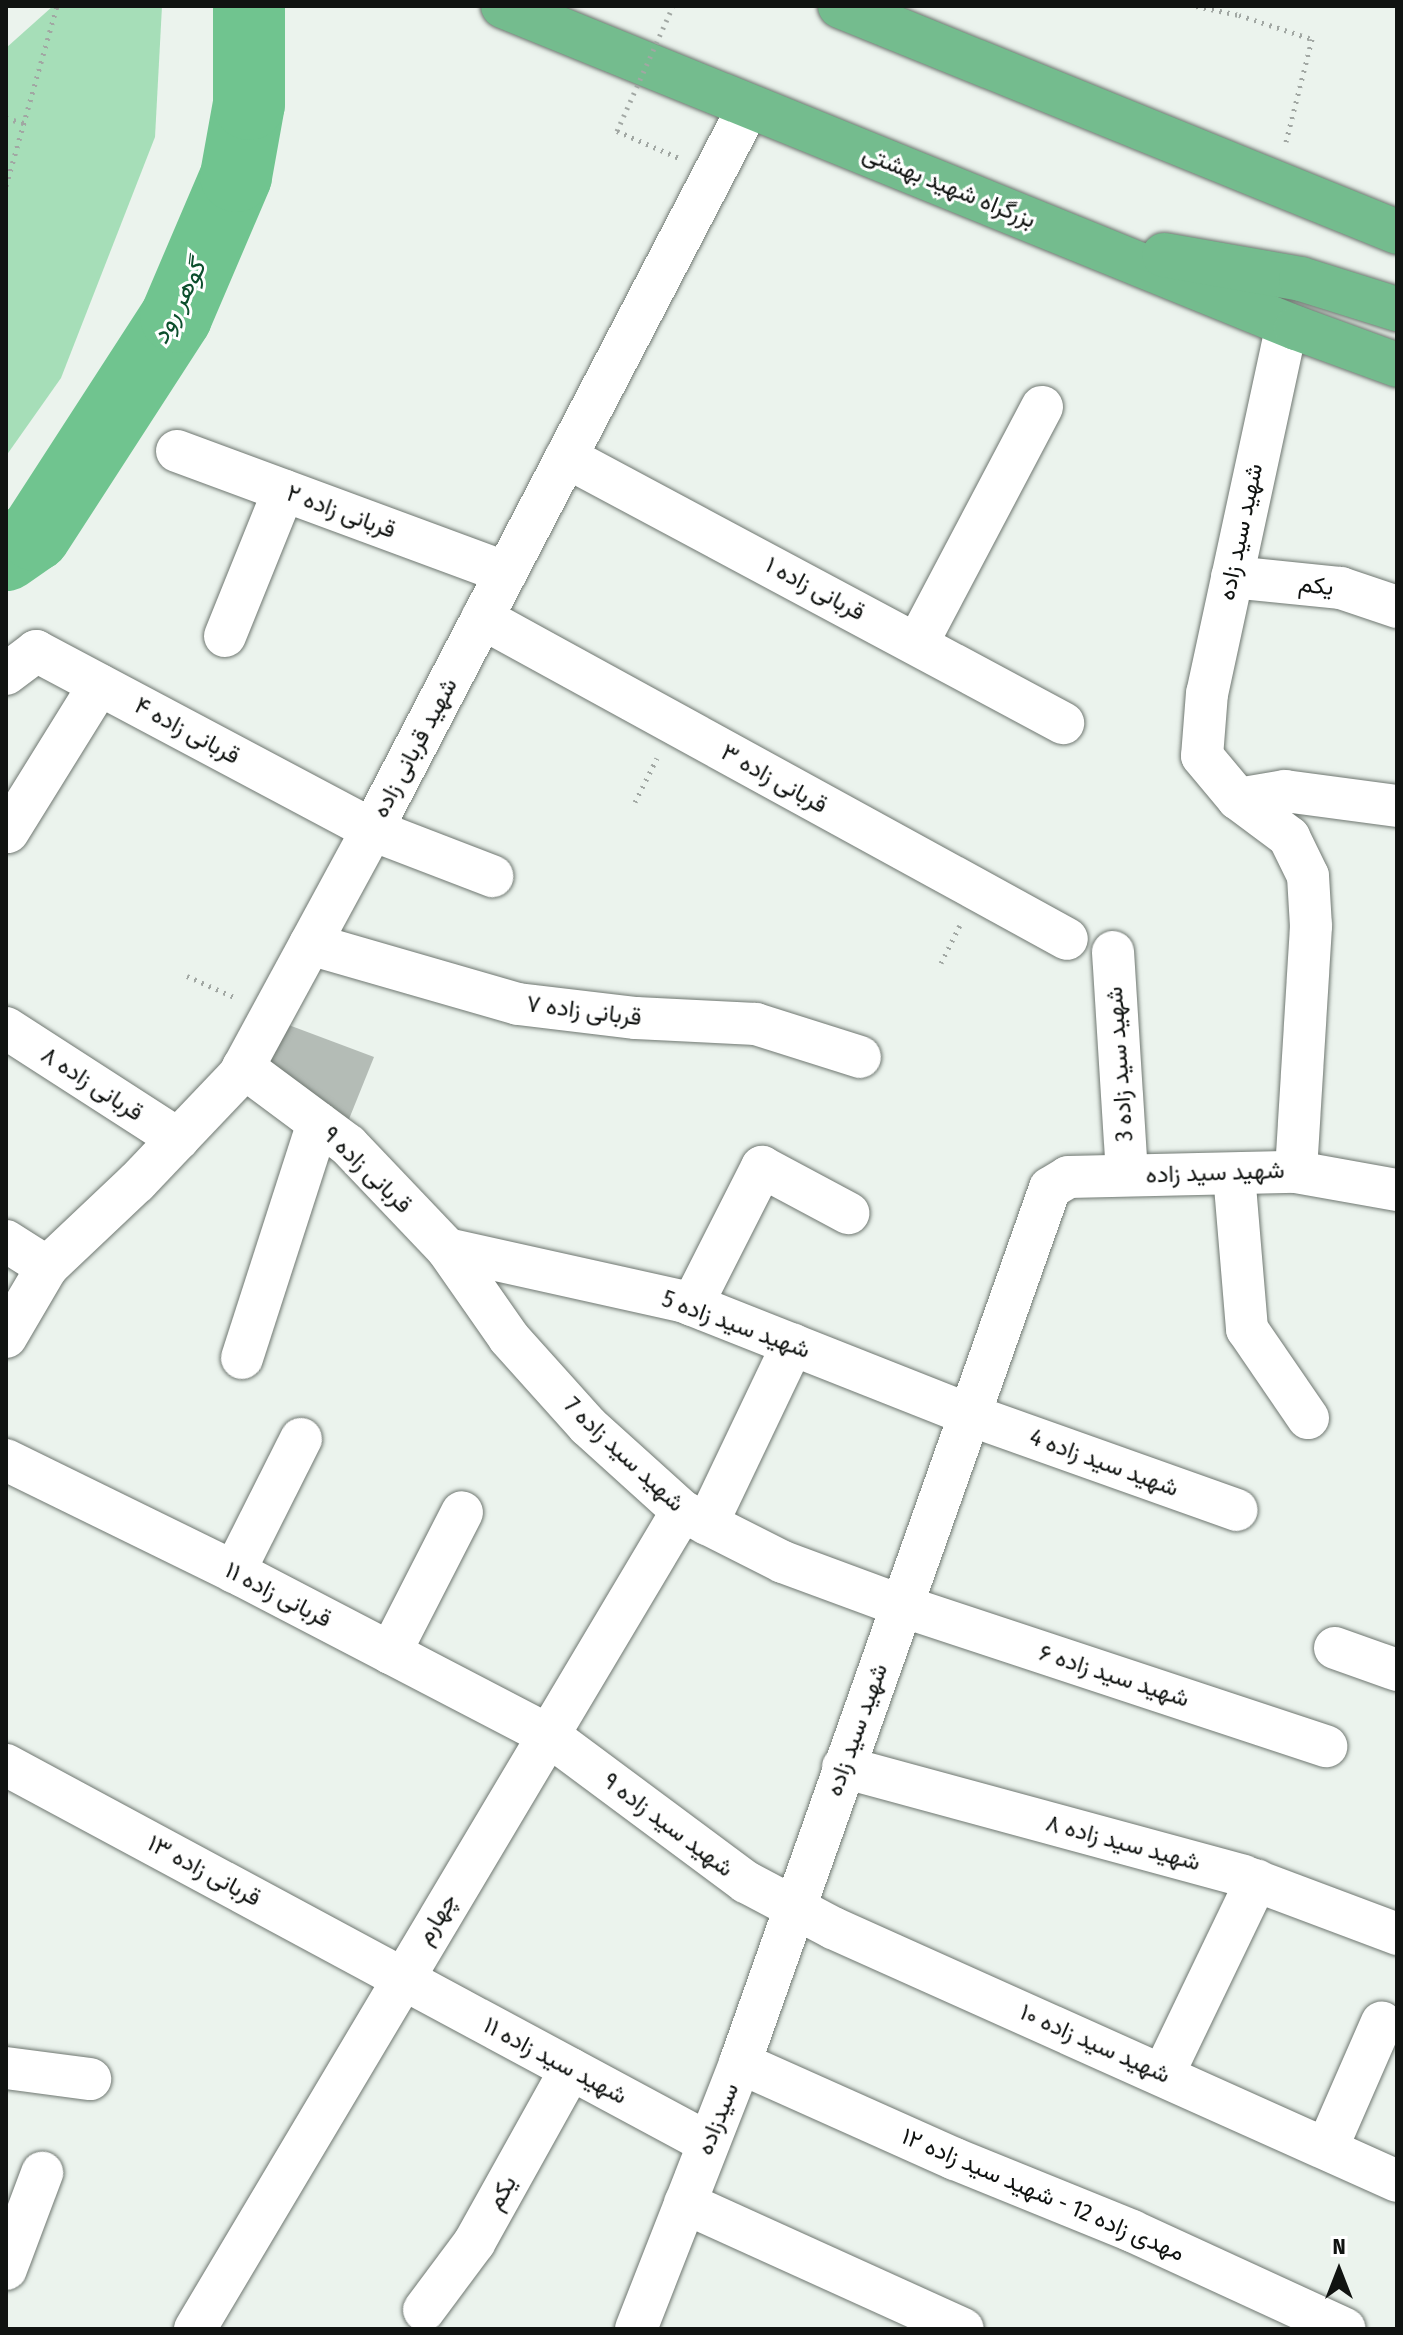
<!DOCTYPE html>
<html>
<head>
<meta charset="utf-8">
<style>
	body { margin:0 }
	#map { position:relative; width:1403px; height:2335px; overflow:hidden; background:#ebf3ed; font-family:"Fira Sans Condensed",Vazirmatn,sans-serif }
	div>[style] { position:absolute }
	[style*='--x'] { left:calc(var(--x)*1px); top:calc(var(--y)*1px); width:calc(var(--w)*1px); rotate:calc(var(--a)*1deg) }
	.green>* { inset:0; background:#a6deb8 }
	.river>* { height:72px; margin:-36px; padding:0 36px; transform-origin:36px; border-radius:36px; background:#70c48f }
	.building>* { inset:0; background:#b4bcb6 }
	.path>* { height:5px; margin-top:-2.5px; transform-origin:0; background:repeating-linear-gradient(90deg,#a1a7a3 0 2px,transparent 0 8px) }
	.roads { filter:drop-shadow(0 0 2px #6f7771) drop-shadow(0 0 2px #6f7771) }
	.minor>* { height:42px; margin:-21px; padding:0 21px; transform-origin:21px; border-radius:21px; background:#fff }
	.highway>* { height:44px; margin:-22px; padding:0 22px; transform-origin:22px; border-radius:22px; background:#74bc8e }
	.path-bridge>* { height:5px; margin-top:-2.5px; transform-origin:0; background:repeating-linear-gradient(90deg,#a1a7a3 0 2px,transparent 0 8px) }
	span { translate:-50% -50%; white-space:nowrap; text-align:center; line-height:1.15; -webkit-text-stroke:6px #fff; paint-order:stroke }
	.street-label { font-size:24px; color:#101311 }
	.water-label { font-size:26px; color:#0c4e2c; font-style:italic }
	.frame { position:absolute; inset:0; border:8px solid #101311; pointer-events:none }
	.north { position:absolute; left:1299px; top:2231px; width:80px; height:80px; -webkit-text-stroke:6px #fff; paint-order:stroke; rotate:0deg; font-size:22px; font-weight:700; line-height:32px; text-align:center; color:#101311 }
	.north::after { content:''; display:block; margin:auto; width:28px; height:36px; background:#101311; clip-path:polygon(50% 0,100% 100%,50% 72%,0 100%) }
</style>
</head>
<body>
<div id="map">
	<div class="green">
		<div style="clip-path:polygon(53px 6px,162px 6px,155px 137px,61px 378px,6px 456px,6px 48px)"></div>
	</div>
	<div class="river">
		<div style="--x:6;--y:555;--w:35;--a:-35"></div>
		<div style="--x:35;--y:535;--w:260;--a:-57.1"></div>
		<div style="--x:176;--y:317;--w:153;--a:-66.9"></div>
		<div style="--x:236;--y:176;--w:73;--a:-79.8"></div>
		<div style="--x:249;--y:104;--w:98;--a:-90"></div>
	</div>
	<div class="building">
		<div style="clip-path:polygon(270px 1018px,374px 1057px,341px 1139px,243px 1067px)"></div>
	</div>
	<div class="path">
		<div style="--x:1196;--y:6;--w:44;--a:11.8"></div>
		<div style="--x:1239;--y:15;--w:77;--a:18.2"></div>
		<div style="--x:1312;--y:39;--w:106;--a:104.2"></div>
		<div style="--x:6;--y:118;--w:19;--a:16"></div>
		<div style="--x:617;--y:131;--w:68;--a:23.5"></div>
		<div style="--x:6;--y:186;--w:187;--a:-74.2"></div>
		<div style="--x:635;--y:802;--w:49;--a:-63.4"></div>
		<div style="--x:941;--y:963;--w:42;--a:-63.4"></div>
		<div style="--x:187;--y:976;--w:51;--a:24.1"></div>
	</div>
	<div class="roads">
		<div class="minor">
			<div style="--x:1287;--y:324;--w:378;--a:102.2"></div>
			<div style="--x:1207;--y:693;--w:63;--a:94.5"></div>
			<div style="--x:1202;--y:756;--w:56;--a:50.1"></div>
			<div style="--x:1238;--y:799;--w:64;--a:36.7"></div>
			<div style="--x:1289;--y:837;--w:43;--a:64"></div>
			<div style="--x:1308;--y:876;--w:50;--a:86.6"></div>
			<div style="--x:1311;--y:926;--w:246;--a:93.5"></div>
			<div style="--x:177;--y:451;--w:351;--a:20.3"></div>
			<div style="--x:566;--y:457;--w:564;--a:28.16"></div>
			<div style="--x:1232;--y:577;--w:110;--a:5.8"></div>
			<div style="--x:1341;--y:588;--w:59;--a:18.7"></div>
			<div style="--x:482;--y:618;--w:667;--a:28.75"></div>
			<div style="--x:225;--y:636;--w:157;--a:-68"></div>
			<div style="--x:917;--y:644;--w:268;--a:-62.2"></div>
			<div style="--x:6;--y:674;--w:38;--a:-37"></div>
			<div style="--x:36;--y:651;--w:381;--a:28"></div>
			<div style="--x:372;--y:830;--w:129;--a:21"></div>
			<div style="--x:1238;--y:799;--w:48;--a:-9.7"></div>
			<div style="--x:1285;--y:791;--w:113;--a:7.6"></div>
			<div style="--x:8;--y:832;--w:173;--a:-58.2"></div>
			<div style="--x:310;--y:944;--w:216;--a:16.1"></div>
			<div style="--x:518;--y:1004;--w:119;--a:6.8"></div>
			<div style="--x:636;--y:1018;--w:120;--a:2.9"></div>
			<div style="--x:756;--y:1024;--w:109;--a:17.6"></div>
			<div style="--x:1113;--y:952;--w:223;--a:86.4"></div>
			<div style="--x:6;--y:1028;--w:205;--a:32.8"></div>
			<div style="--x:243;--y:1067;--w:131;--a:36.6"></div>
			<div style="--x:348;--y:1145;--w:144;--a:46.4"></div>
			<div style="--x:447;--y:1249;--w:108;--a:55.1"></div>
			<div style="--x:509;--y:1338;--w:118;--a:48.1"></div>
			<div style="--x:588;--y:1426;--w:127;--a:42.1"></div>
			<div style="--x:682;--y:1511;--w:113;--a:26.8"></div>
			<div style="--x:783;--y:1562;--w:127;--a:20.3"></div>
			<div style="--x:902;--y:1606;--w:447;--a:18.3"></div>
			<div style="--x:1234;--y:1174;--w:156;--a:85.2"></div>
			<div style="--x:1247;--y:1329;--w:108;--a:55.6"></div>
			<div style="--x:6;--y:1241;--w:49;--a:32.4"></div>
			<div style="--x:447;--y:1249;--w:241;--a:12.5"></div>
			<div style="--x:682;--y:1301;--w:310;--a:21.6"></div>
			<div style="--x:970;--y:1415;--w:283;--a:19.6"></div>
			<div style="--x:692;--y:1305;--w:155;--a:-63.1"></div>
			<div style="--x:762;--y:1167;--w:98;--a:28.1"></div>
			<div style="--x:6;--y:1337;--w:81;--a:-59.6"></div>
			<div style="--x:47;--y:1267;--w:124;--a:-43.4"></div>
			<div style="--x:137;--y:1182;--w:148;--a:-46.4"></div>
			<div style="--x:239;--y:1075;--w:279;--a:-61.5"></div>
			<div style="--x:372;--y:830;--w:816;--a:-62.49"></div>
			<div style="--x:242;--y:1358;--w:247;--a:-72.1"></div>
			<div style="--x:6;--y:1460;--w:262;--a:26.1"></div>
			<div style="--x:241;--y:1575;--w:346;--a:27.5"></div>
			<div style="--x:548;--y:1735;--w:247;--a:36.6"></div>
			<div style="--x:746;--y:1882;--w:98;--a:27.9"></div>
			<div style="--x:833;--y:1928;--w:618;--a:24.16"></div>
			<div style="--x:707;--y:1524;--w:199;--a:-64.5"></div>
			<div style="--x:234;--y:1572;--w:149;--a:-63.3"></div>
			<div style="--x:1335;--y:1648;--w:66;--a:19.5"></div>
			<div style="--x:390;--y:1653;--w:158;--a:-62.9"></div>
			<div style="--x:6;--y:1765;--w:797;--a:28.3"></div>
			<div style="--x:843;--y:1767;--w:415;--a:15.2"></div>
			<div style="--x:1243;--y:1876;--w:165;--a:20.6"></div>
			<div style="--x:740;--y:2063;--w:235;--a:24.1"></div>
			<div style="--x:955;--y:2159;--w:191;--a:22.1"></div>
			<div style="--x:1132;--y:2231;--w:234;--a:24.7"></div>
			<div style="--x:6;--y:2068;--w:85;--a:7.5"></div>
			<div style="--x:1163;--y:2075;--w:216;--a:-64.3"></div>
			<div style="--x:1327;--y:2148;--w:137;--a:-66.4"></div>
			<div style="--x:685;--y:2203;--w:305;--a:24.4"></div>
			<div style="--x:6;--y:2269;--w:103;--a:-69.4"></div>
			<div style="--x:424;--y:2310;--w:84;--a:-53.3"></div>
			<div style="--x:474;--y:2243;--w:199;--a:-60.9"></div>
			<div style="--x:195;--y:2329;--w:952;--a:-59.23"></div>
			<div style="--x:636;--y:2329;--w:286;--a:-68.6"></div>
			<div style="--x:740;--y:2063;--w:928;--a:-70.49"></div>
			<div style="--x:1050;--y:1188;--w:21;--a:-31"></div>
			<div style="--x:1068;--y:1177;--w:228;--a:-1.3"></div>
			<div style="--x:1296;--y:1172;--w:103;--a:10.1"></div>
		</div>
		<div class="highway">
			<div style="--x:503;--y:6;--w:856;--a:22.1"></div>
			<div style="--x:1296;--y:328;--w:108;--a:20.1"></div>
			<div style="--x:840;--y:6;--w:601;--a:22.08"></div>
			<div style="--x:1164;--y:255;--w:139;--a:9.9"></div>
			<div style="--x:1301;--y:279;--w:101;--a:17.4"></div>
		</div>
	</div>
	<div class="path-bridge">
		<div style="--x:617;--y:131;--w:137;--a:-65.9"></div>
	</div>
	<div class="street-label">
		<span style="left:949px;top:187px;rotate:22deg">بزرگراه شهید بهشتی</span>
		<span style="left:341px;top:512px;rotate:20deg">قربانی زاده ۲</span>
		<span style="left:1241px;top:532px;rotate:-78deg">شهید سید زاده</span>
		<span style="left:1316px;top:586px;rotate:6deg">یکم</span>
		<span style="left:815px;top:589px;rotate:28deg">قربانی زاده ۱</span>
		<span style="left:187px;top:731px;rotate:28deg">قربانی زاده ۴</span>
		<span style="left:415px;top:748px;rotate:-62deg">شهید قربانی زاده</span>
		<span style="left:774px;top:779px;rotate:29deg">قربانی زاده ۳</span>
		<span style="left:584px;top:1011px;rotate:7deg">قربانی زاده ۷</span>
		<span style="left:1120px;top:1064px;rotate:-94deg">شهید سید زاده 3</span>
		<span style="left:92px;top:1084px;rotate:33deg">قربانی زاده ۸</span>
		<span style="left:367px;top:1170px;rotate:44deg">قربانی زاده ۹</span>
		<span style="left:1215px;top:1173px;rotate:-2deg">شهید سید زاده</span>
		<span style="left:736px;top:1325px;rotate:20deg">شهید سید زاده 5</span>
		<span style="left:624px;top:1455px;rotate:43deg">شهید سید زاده 7</span>
		<span style="left:1104px;top:1463px;rotate:20deg">شهید سید زاده 4</span>
		<span style="left:278px;top:1595px;rotate:27deg">قربانی زاده ۱۱</span>
		<span style="left:1114px;top:1676px;rotate:18deg">شهید سید زاده ۶</span>
		<span style="left:857px;top:1730px;rotate:-70deg">شهید سید زاده</span>
		<span style="left:668px;top:1825px;rotate:37deg">شهید سید زاده ۹</span>
		<span style="left:1123px;top:1843px;rotate:15deg">شهید سید زاده ۸</span>
		<span style="left:204px;top:1871px;rotate:28deg">قربانی زاده ۱۳</span>
		<span style="left:437px;top:1919px;rotate:-59deg">چهارم</span>
		<span style="left:1095px;top:2044px;rotate:24deg">شهید سید زاده ۱۰</span>
		<span style="left:555px;top:2061px;rotate:28deg">شهید سید زاده ۱۱</span>
		<span style="left:718px;top:2119px;rotate:-68deg">سیدزاده</span>
		<span style="left:502px;top:2193px;rotate:-61deg">یکم</span>
		<span style="left:1043px;top:2195px;rotate:23deg">مهدی زاده 12 - شهید سید زاده ۱۲</span>
	</div>
	<div class="water-label">
		<span style="left:179px;top:302px;rotate:-63deg">گوهر رود</span>
	</div>
	<div class="frame"></div>
	<div class="north">N</div>
</div>
</body>
</html>
